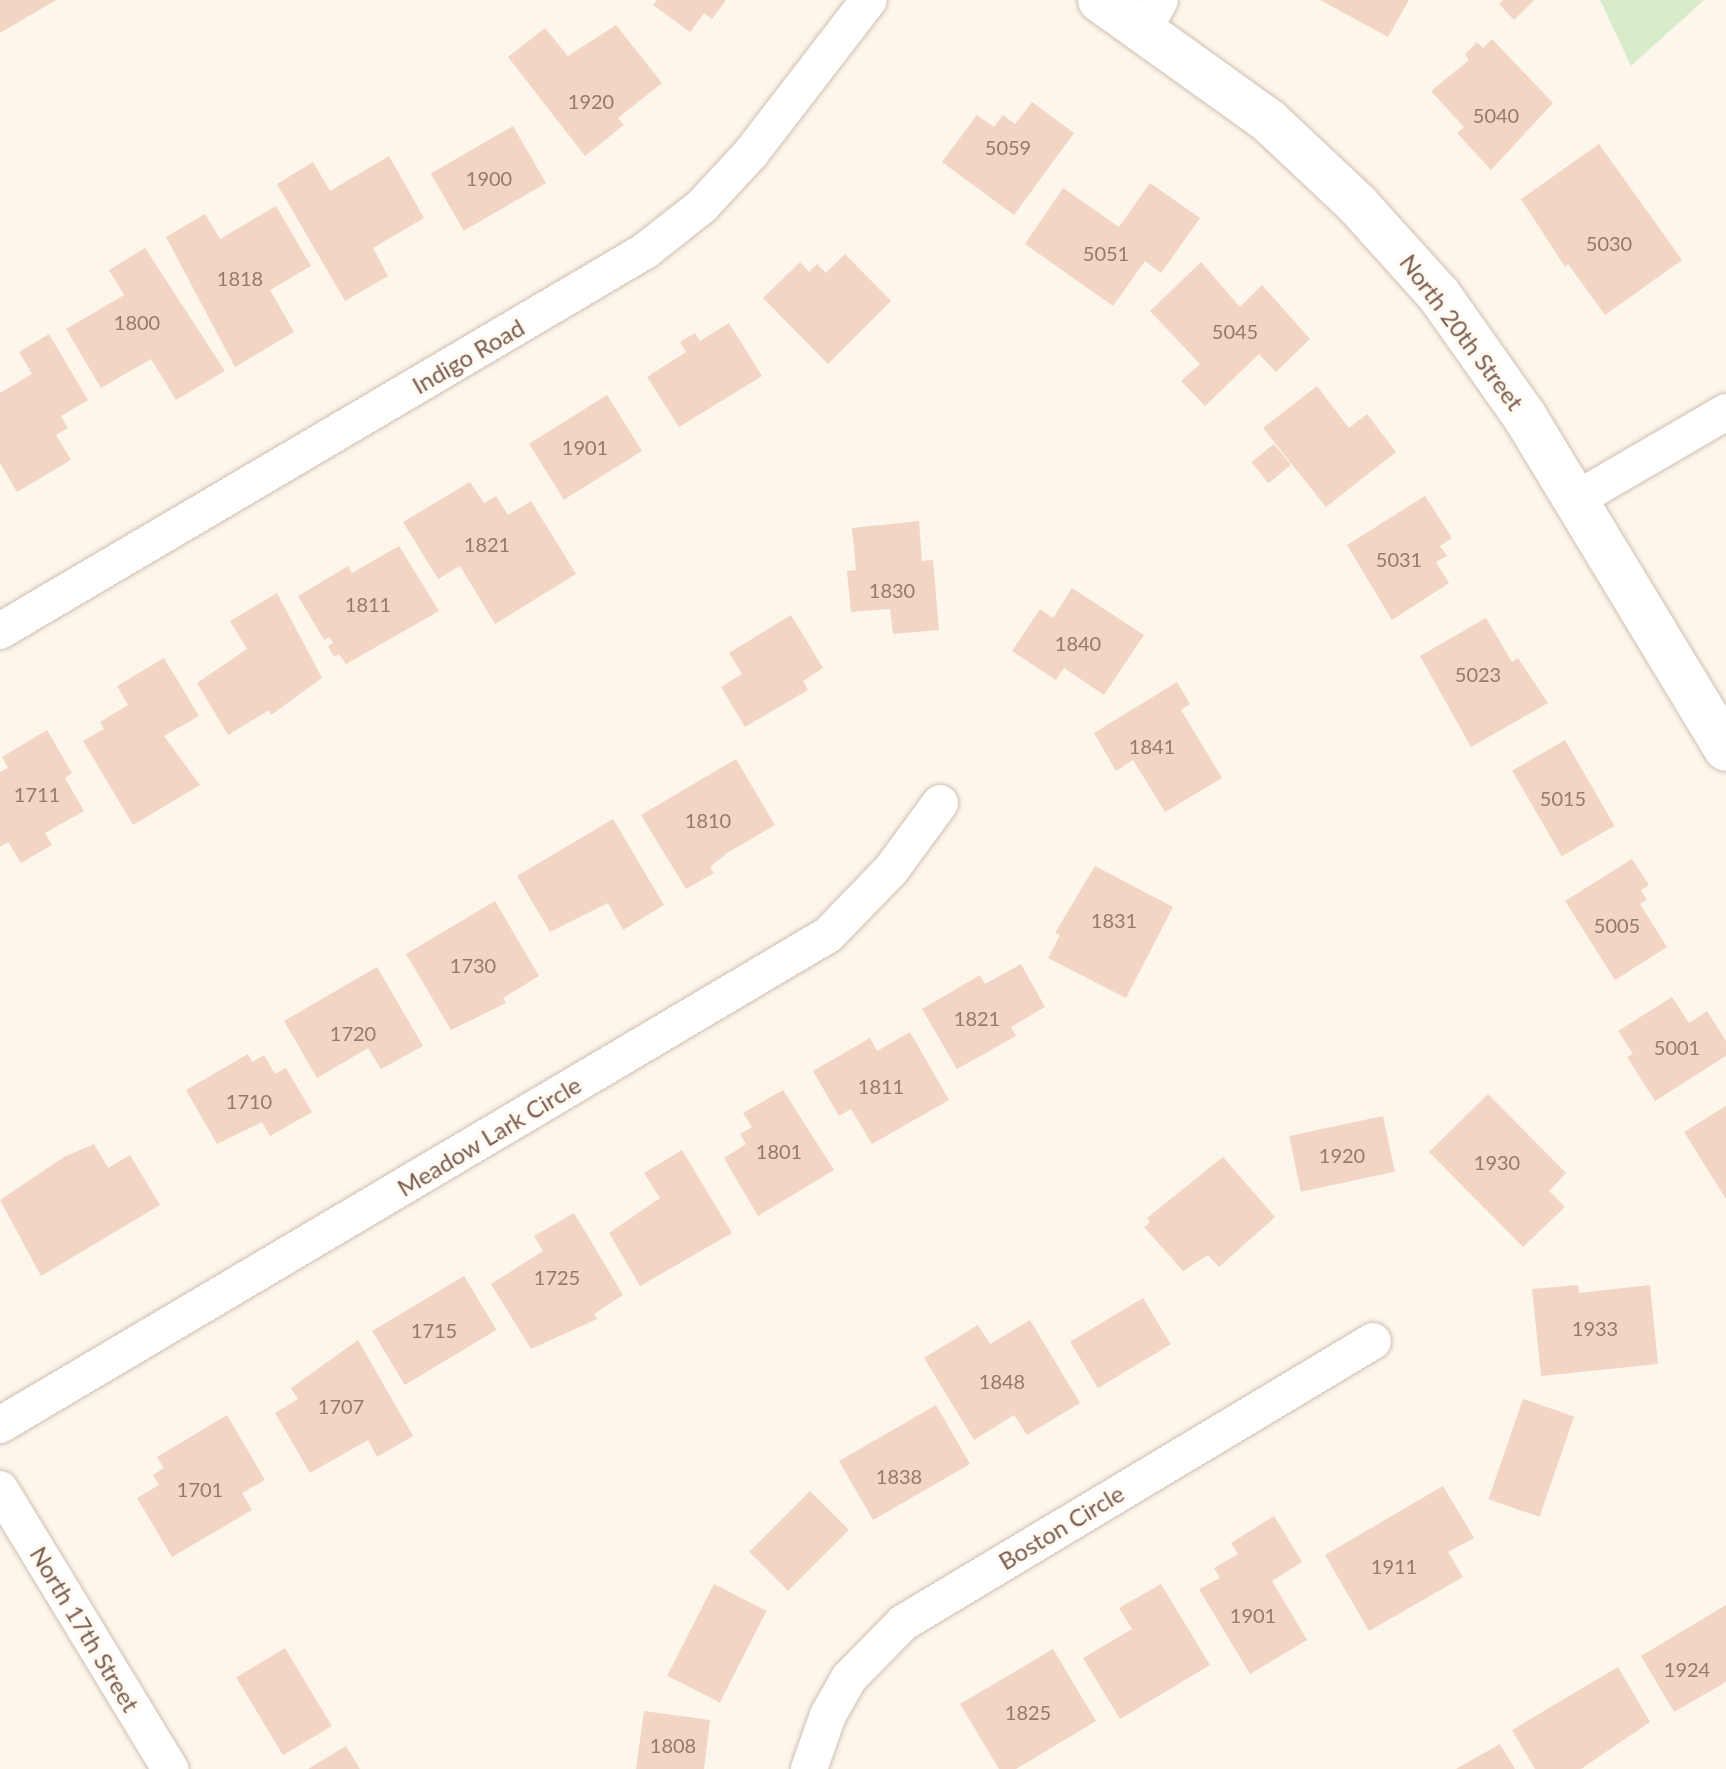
<!DOCTYPE html>
<html>
<head>
<meta charset="utf-8">
<style>
	body { margin:0 }
	#map { position:relative; width:1726px; height:1769px; overflow:hidden; background:#fdf6ec; font-family:Lato,sans-serif }
	div>[style] { position:absolute }
	[style*='--x'] { left:calc(var(--x)*1px); top:calc(var(--y)*1px); width:calc(var(--w)*1px); rotate:calc(var(--a)*1deg) }
	.green>* { inset:0; background:#d8ecc9 }
	.building>* { inset:0; background:#f3d5c3; transform-origin:0 0 }
	.roads { filter:drop-shadow(0 0 2px #d1beb0) drop-shadow(0 0 2px #d1beb0) }
	.minor>* { height:36px; margin:-18px; padding:0 18px; transform-origin:18px; border-radius:18px; background:#fff }
	.tertiary>* { height:44px; margin:-22px; padding:0 22px; transform-origin:22px; border-radius:22px; background:#fff }
	span { translate:-50% -50%; white-space:nowrap; text-align:center; line-height:1.15; -webkit-text-stroke:7px #fffaf3; paint-order:stroke }
	.number-label { font-size:20px; color:#987a6a }
	.number-label span { -webkit-text-stroke-width:0 }
	.street-label { font-size:24px; color:#7a5c4d }
</style>
</head>
<body>
<div id="map">
	<div class="green">
		<div style="clip-path:polygon(1600px 0,1704px 0,1631px 66px)"></div>
	</div>
	<div class="building">
		<div style="clip-path:polygon(0 0,56px 0,0 33px)"></div>
		<div style="clip-path:polygon(657px 0,726px 0,712px 19px,704px 13px,690px 32px,653px 5px)"></div>
		<div style="clip-path:polygon(1320px 0,1409px 0,1388px 37px)"></div>
		<div style="clip-path:polygon(1503px 0,1534px 0,1514px 20px,1499px 4px)"></div>
		<div style="clip-path:polygon(616px 25px,662px 83px,618px 118px,624px 125px,585px 156px,508px 57px,545px 28px,568px 56px)"></div>
		<div style="clip-path:polygon(1492px 39px,1553px 103px,1491px 170px,1457px 133px,1464px 127px,1431px 91px,1469px 60px,1465px 54px,1477px 42px,1483px 48px)"></div>
		<div style="clip-path:polygon(1032px 102px,1074px 133px,1014px 215px,942px 162px,977px 115px,994px 127px,1003px 115px,1015px 124px)"></div>
		<div style="left:513px;top:126px;width:66px;height:95px;rotate:60deg"></div>
		<div style="clip-path:polygon(1599px 144px,1682px 260px,1605px 315px,1568px 264px,1565px 267px,1521px 199px)"></div>
		<div style="clip-path:polygon(389px 156px,424px 218px,373px 248px,388px 276px,345px 301px,277px 184px,313px 162px,330px 191px)"></div>
		<div style="clip-path:polygon(1150px 183px,1200px 218px,1161px 273px,1145px 261px,1113px 306px,1025px 244px,1063px 188px,1119px 227px)"></div>
		<div style="clip-path:polygon(276px 206px,311px 266px,270px 290px,294px 332px,235px 367px,166px 237px,205px 214px,220px 239px)"></div>
		<div style="clip-path:polygon(145px 248px,225px 371px,176px 400px,151px 359px,101px 388px,66px 329px,124px 295px,109px 270px)"></div>
		<div style="clip-path:polygon(845px 254px,891px 301px,828px 364px,763px 298px,800px 262px,809px 272px,817px 264px,826px 273px)"></div>
		<div style="clip-path:polygon(1201px 262px,1240px 307px,1262px 285px,1310px 339px,1276px 372px,1259px 354px,1205px 406px,1181px 381px,1200px 364px,1150px 311px)"></div>
		<div style="clip-path:polygon(729px 323px,762px 376px,679px 427px,647px 377px,686px 352px,680px 342px,695px 333px,700px 341px)"></div>
		<div style="clip-path:polygon(49px 334px,88px 400px,61px 416px,68px 428px,56px 435px,71px 460px,17px 492px,0 463px,0 393px,32px 374px,19px 352px)"></div>
		<div style="clip-path:polygon(1317px 386px,1349px 428px,1367px 414px,1396px 452px,1326px 507px,1263px 428px)"></div>
		<div style="left:607px;top:395px;width:66px;height:92px;rotate:58deg"></div>
		<div style="left:1274px;top:444px;width:27px;height:29px;rotate:51deg"></div>
		<div style="clip-path:polygon(470px 482px,484px 503px,496px 496px,508px 515px,531px 501px,576px 574px,495px 624px,460px 566px,438px 579px,403px 522px)"></div>
		<div style="clip-path:polygon(1425px 496px,1452px 538px,1440px 546px,1447px 556px,1436px 562px,1449px 583px,1392px 620px,1347px 545px)"></div>
		<div style="clip-path:polygon(919px 521px,922px 561px,933px 560px,939px 630px,893px 634px,890px 609px,851px 612px,847px 571px,856px 570px,852px 528px)"></div>
		<div style="clip-path:polygon(399px 546px,439px 611px,346px 664px,339px 654px,334px 657px,328px 646px,333px 643px,329px 637px,324px 640px,298px 596px,348px 566px,352px 573px)"></div>
		<div style="clip-path:polygon(1072px 588px,1144px 635px,1104px 695px,1064px 668px,1056px 680px,1012px 651px,1040px 609px,1053px 618px)"></div>
		<div style="clip-path:polygon(277px 593px,322px 678px,271px 715px,269px 710px,228px 735px,197px 683px,247px 649px,230px 621px)"></div>
		<div style="clip-path:polygon(791px 615px,823px 668px,803px 681px,808px 690px,745px 727px,721px 687px,742px 674px,729px 653px)"></div>
		<div style="clip-path:polygon(1486px 618px,1512px 662px,1518px 658px,1548px 703px,1471px 747px,1420px 656px)"></div>
		<div style="clip-path:polygon(164px 658px,199px 716px,164px 736px,200px 785px,133px 825px,83px 741px,104px 729px,100px 722px,128px 705px,117px 686px)"></div>
		<div style="clip-path:polygon(1177px 682px,1190px 704px,1181px 710px,1222px 778px,1165px 812px,1133px 760px,1116px 771px,1094px 733px)"></div>
		<div style="clip-path:polygon(47px 730px,72px 773px,65px 778px,84px 811px,45px 833px,52px 845px,21px 863px,8px 842px,0 847px,0 772px,8px 768px,2px 757px)"></div>
		<div style="left:1565px;top:740px;width:99px;height:61px;rotate:60deg"></div>
		<div style="clip-path:polygon(736px 759px,775px 825px,727px 853px,710px 867px,714px 873px,686px 889px,641px 815px)"></div>
		<div style="clip-path:polygon(613px 819px,664px 905px,623px 930px,608px 903px,550px 932px,517px 876px)"></div>
		<div style="clip-path:polygon(1632px 859px,1649px 885px,1641px 890px,1647px 900px,1640px 904px,1667px 947px,1615px 980px,1565px 901px)"></div>
		<div style="clip-path:polygon(1095px 866px,1173px 907px,1126px 998px,1048px 958px,1060px 935px,1055px 933px)"></div>
		<div style="clip-path:polygon(495px 901px,539px 976px,503px 998px,506px 1003px,451px 1030px,406px 954px)"></div>
		<div style="clip-path:polygon(1021px 964px,1045px 1007px,1011px 1027px,1016px 1036px,957px 1069px,922px 1009px,980px 975px,985px 984px)"></div>
		<div style="clip-path:polygon(377px 967px,423px 1046px,381px 1069px,368px 1048px,317px 1078px,284px 1021px)"></div>
		<div style="clip-path:polygon(1672px 997px,1689px 1023px,1707px 1011px,1726px 1041px,1726px 1056px,1655px 1101px,1627px 1057px,1633px 1054px,1618px 1031px)"></div>
		<div style="clip-path:polygon(910px 1032px,949px 1100px,872px 1144px,851px 1109px,839px 1116px,813px 1071px,870px 1038px,877px 1051px)"></div>
		<div style="clip-path:polygon(248px 1054px,252px 1062px,264px 1055px,275px 1074px,286px 1068px,312px 1112px,270px 1136px,262px 1122px,217px 1144px,186px 1090px)"></div>
		<div style="clip-path:polygon(783px 1090px,834px 1170px,758px 1216px,724px 1158px,746px 1144px,740px 1134px,752px 1127px,743px 1113px)"></div>
		<div style="clip-path:polygon(1488px 1094px,1566px 1173px,1549px 1191px,1565px 1207px,1523px 1247px,1429px 1152px)"></div>
		<div style="clip-path:polygon(1726px 1106px,1726px 1199px,1684px 1132px)"></div>
		<div style="left:1383px;top:1116px;width:57px;height:96px;rotate:78deg"></div>
		<div style="clip-path:polygon(94px 1144px,108px 1168px,130px 1155px,160px 1205px,41px 1276px,0 1200px,64px 1157px)"></div>
		<div style="clip-path:polygon(682px 1150px,732px 1233px,640px 1286px,609px 1233px,660px 1198px,644px 1173px)"></div>
		<div style="clip-path:polygon(1223px 1157px,1275px 1217px,1219px 1267px,1208px 1255px,1183px 1271px,1144px 1227px,1150px 1222px,1147px 1218px)"></div>
		<div style="clip-path:polygon(574px 1213px,623px 1295px,594px 1314px,597px 1319px,531px 1349px,491px 1284px,543px 1251px,534px 1236px)"></div>
		<div style="left:464px;top:1276px;width:63px;height:107px;rotate:59deg"></div>
		<div style="clip-path:polygon(1578px 1285px,1579px 1293px,1650px 1285px,1658px 1364px,1541px 1376px,1532px 1289px)"></div>
		<div style="left:1143px;top:1298px;width:54px;height:85px;rotate:59deg"></div>
		<div style="clip-path:polygon(1030px 1320px,1080px 1403px,1027px 1435px,1014px 1415px,974px 1440px,924px 1358px,978px 1325px,990px 1344px)"></div>
		<div style="clip-path:polygon(358px 1340px,413px 1436px,377px 1457px,368px 1440px,310px 1473px,275px 1413px,298px 1399px,291px 1388px)"></div>
		<div style="left:1523px;top:1399px;width:54px;height:106px;rotate:19deg"></div>
		<div style="left:936px;top:1405px;width:68px;height:112px;rotate:60deg"></div>
		<div style="clip-path:polygon(227px 1415px,265px 1480px,242px 1493px,252px 1510px,172px 1557px,137px 1498px,159px 1485px,153px 1475px,164px 1468px,157px 1457px)"></div>
		<div style="clip-path:polygon(1443px 1486px,1474px 1538px,1448px 1552px,1463px 1577px,1369px 1631px,1325px 1555px)"></div>
		<div style="left:810px;top:1491px;width:55px;height:86px;rotate:45deg"></div>
		<div style="clip-path:polygon(1274px 1516px,1302px 1562px,1272px 1581px,1307px 1640px,1250px 1674px,1199px 1589px,1220px 1578px,1214px 1568px,1238px 1554px,1231px 1543px)"></div>
		<div style="left:714px;top:1584px;width:59px;height:103px;rotate:27deg"></div>
		<div style="clip-path:polygon(1161px 1584px,1210px 1665px,1120px 1719px,1083px 1658px,1132px 1629px,1119px 1608px)"></div>
		<div style="clip-path:polygon(1726px 1605px,1726px 1682px,1674px 1712px,1641px 1656px)"></div>
		<div style="left:285px;top:1648px;width:91px;height:57px;rotate:59deg"></div>
		<div style="clip-path:polygon(1053px 1649px,1096px 1721px,1016px 1769px,999px 1769px,960px 1704px)"></div>
		<div style="clip-path:polygon(1618px 1667px,1650px 1722px,1581px 1769px,1535px 1769px,1512px 1730px)"></div>
		<div style="clip-path:polygon(644px 1711px,710px 1720px,704px 1769px,636px 1769px)"></div>
		<div style="clip-path:polygon(1500px 1744px,1515px 1769px,1456px 1769px)"></div>
		<div style="clip-path:polygon(346px 1746px,360px 1769px,308px 1769px)"></div>
	</div>
	<div class="roads">
		<div class="minor">
			<div style="--x:1145;--y:28;--w:32;--a:-62"></div>
			<div style="--x:1575;--y:500;--w:175;--a:-30.2"></div>
			<div style="--x:0;--y:631;--w:749;--a:-30.5"></div>
			<div style="--x:645;--y:251;--w:73;--a:-38.3"></div>
			<div style="--x:702;--y:206;--w:72;--a:-47.2"></div>
			<div style="--x:751;--y:153;--w:193;--a:-52.4"></div>
			<div style="--x:0;--y:1425;--w:962;--a:-30.62"></div>
			<div style="--x:828;--y:935;--w:91;--a:-45.9"></div>
			<div style="--x:891;--y:870;--w:83;--a:-53.8"></div>
			<div style="--x:0;--y:1489;--w:328;--a:58.7"></div>
			<div style="--x:809;--y:1769;--w:57;--a:-70.6"></div>
			<div style="--x:828;--y:1715;--w:43;--a:-60.4"></div>
			<div style="--x:849;--y:1678;--w:77;--a:-45.5"></div>
			<div style="--x:903;--y:1623;--w:548;--a:-30.96"></div>
		</div>
		<div class="tertiary">
			<div style="--x:1100;--y:0;--w:208;--a:35.6"></div>
			<div style="--x:1269;--y:121;--w:121;--a:43.3"></div>
			<div style="--x:1357;--y:204;--w:122;--a:48"></div>
			<div style="--x:1439;--y:295;--w:149;--a:54.8"></div>
			<div style="--x:1525;--y:417;--w:388;--a:58.8"></div>
		</div>
	</div>
	<div class="number-label">
		<span style="left:591px;top:101px">1920</span>
		<span style="left:1496px;top:115px">5040</span>
		<span style="left:1008px;top:147px">5059</span>
		<span style="left:489px;top:178px">1900</span>
		<span style="left:1609px;top:243px">5030</span>
		<span style="left:1106px;top:253px">5051</span>
		<span style="left:240px;top:278px">1818</span>
		<span style="left:137px;top:322px">1800</span>
		<span style="left:1235px;top:331px">5045</span>
		<span style="left:585px;top:447px">1901</span>
		<span style="left:487px;top:544px">1821</span>
		<span style="left:1399px;top:559px">5031</span>
		<span style="left:892px;top:590px">1830</span>
		<span style="left:368px;top:604px">1811</span>
		<span style="left:1078px;top:643px">1840</span>
		<span style="left:1478px;top:674px">5023</span>
		<span style="left:1152px;top:746px">1841</span>
		<span style="left:37px;top:794px">1711</span>
		<span style="left:1563px;top:798px">5015</span>
		<span style="left:708px;top:820px">1810</span>
		<span style="left:1114px;top:920px">1831</span>
		<span style="left:1617px;top:925px">5005</span>
		<span style="left:473px;top:965px">1730</span>
		<span style="left:977px;top:1018px">1821</span>
		<span style="left:353px;top:1033px">1720</span>
		<span style="left:1677px;top:1047px">5001</span>
		<span style="left:881px;top:1086px">1811</span>
		<span style="left:249px;top:1101px">1710</span>
		<span style="left:779px;top:1151px">1801</span>
		<span style="left:1342px;top:1155px">1920</span>
		<span style="left:1497px;top:1162px">1930</span>
		<span style="left:557px;top:1277px">1725</span>
		<span style="left:1595px;top:1328px">1933</span>
		<span style="left:434px;top:1330px">1715</span>
		<span style="left:1002px;top:1381px">1848</span>
		<span style="left:341px;top:1406px">1707</span>
		<span style="left:899px;top:1476px">1838</span>
		<span style="left:200px;top:1489px">1701</span>
		<span style="left:1394px;top:1566px">1911</span>
		<span style="left:1253px;top:1615px">1901</span>
		<span style="left:1687px;top:1669px">1924</span>
		<span style="left:1028px;top:1712px">1825</span>
		<span style="left:673px;top:1745px">1808</span>
	</div>
	<div class="street-label">
		<span style="left:1462px;top:332px;rotate:53deg">North 20th Street</span>
		<span style="left:468px;top:356px;rotate:-30deg">Indigo Road</span>
		<span style="left:489px;top:1136px;rotate:-31deg">Meadow Lark Circle</span>
		<span style="left:1061px;top:1527px;rotate:-31deg">Boston Circle</span>
		<span style="left:85px;top:1629px;rotate:59deg">North 17th Street</span>
	</div>
</div>
</body>
</html>
